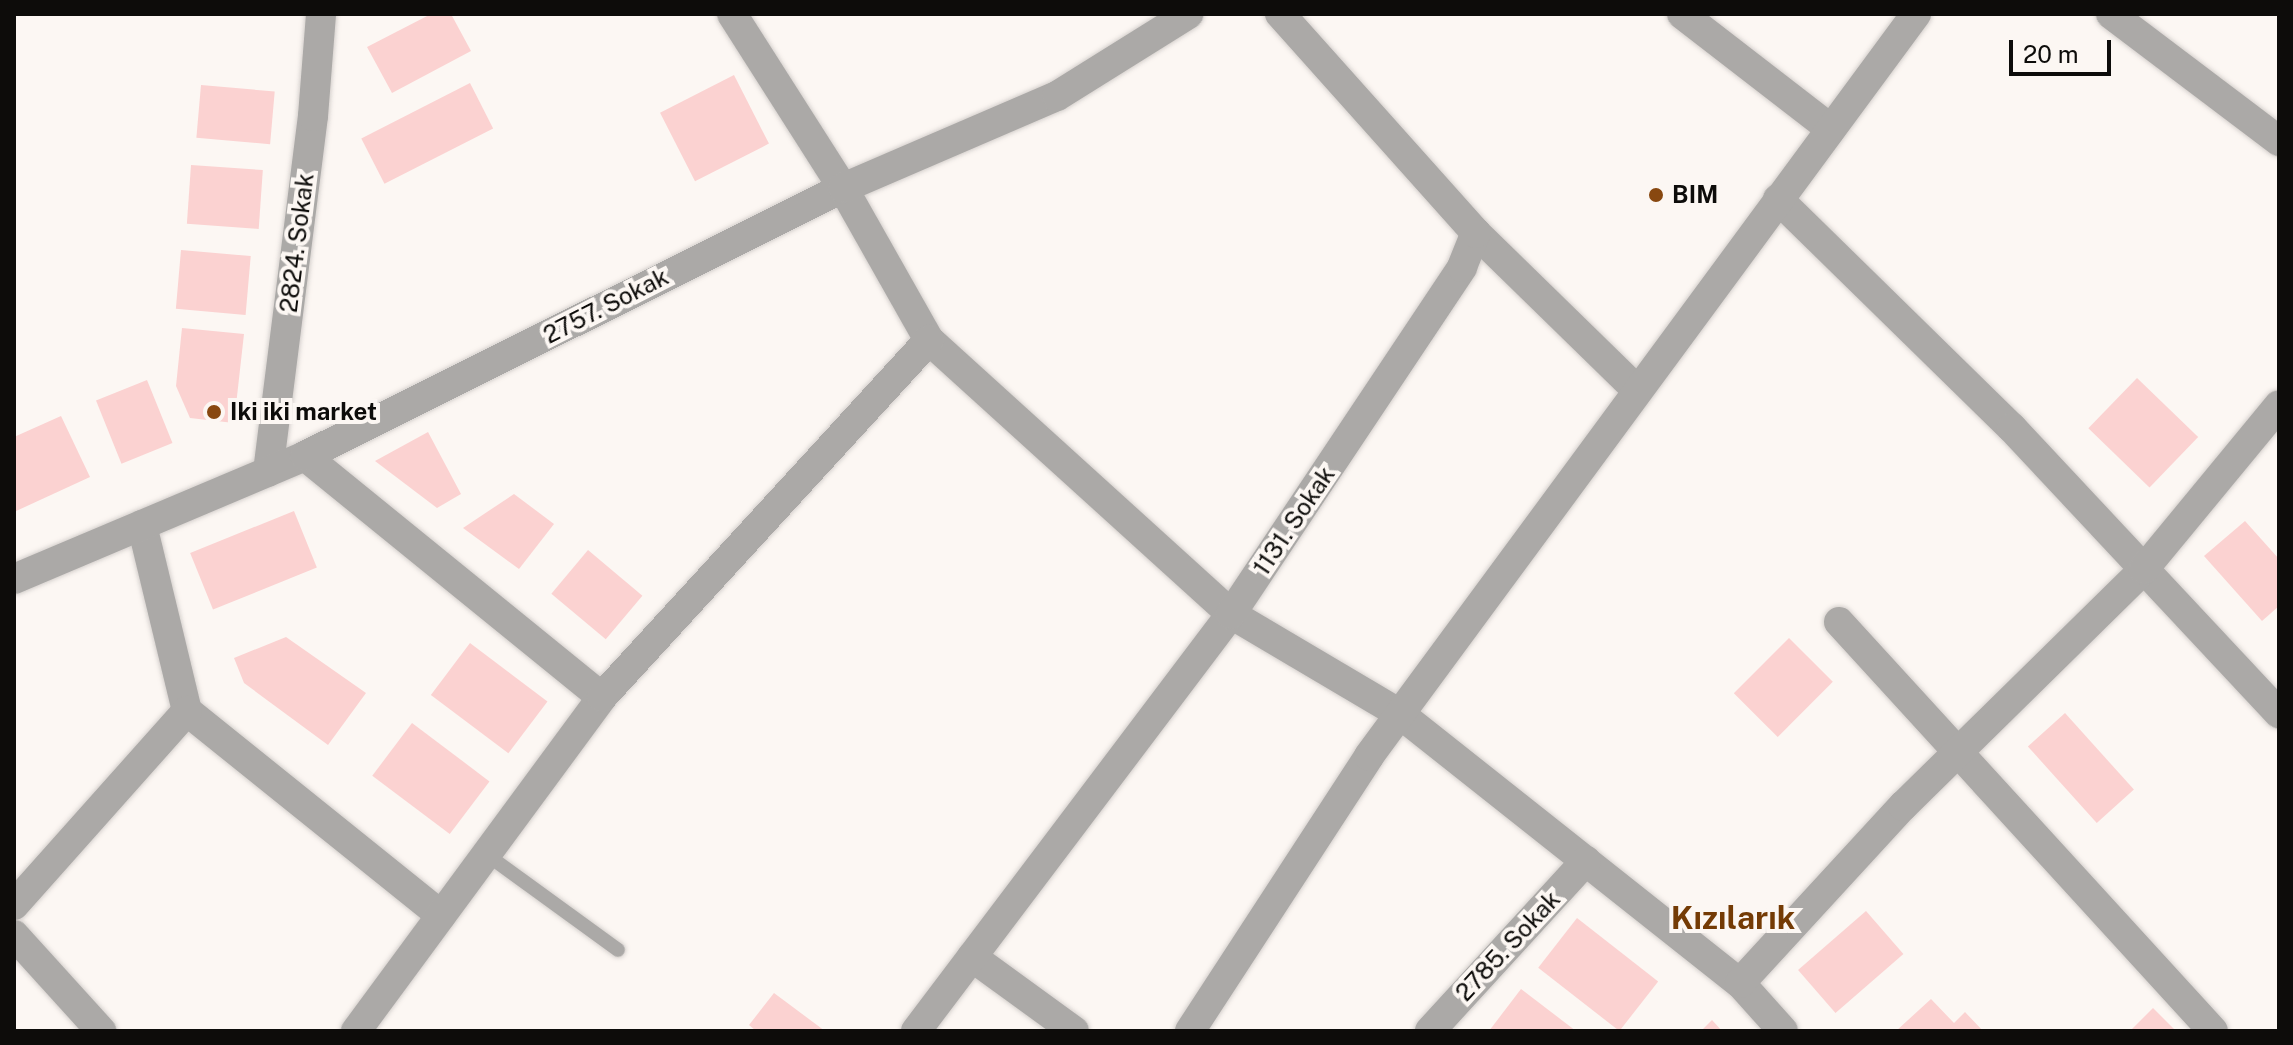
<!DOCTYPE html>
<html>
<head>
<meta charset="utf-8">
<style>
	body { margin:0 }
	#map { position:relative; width:2293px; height:1045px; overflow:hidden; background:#fcf7f3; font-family:"Public Sans",sans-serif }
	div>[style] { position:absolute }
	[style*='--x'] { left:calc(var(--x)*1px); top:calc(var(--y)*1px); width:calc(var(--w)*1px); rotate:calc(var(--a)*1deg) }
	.building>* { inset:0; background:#fbd2d1; transform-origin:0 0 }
	.roads { filter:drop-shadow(0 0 2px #d6d1ce) drop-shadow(0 0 2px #d6d1ce) }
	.lane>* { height:14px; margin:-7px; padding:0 7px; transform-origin:7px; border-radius:7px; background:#aba9a7 }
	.street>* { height:30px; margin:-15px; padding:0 15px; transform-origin:15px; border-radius:15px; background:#aba9a7 }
	.dots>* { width:22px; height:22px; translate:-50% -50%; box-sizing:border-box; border:4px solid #fcf7f3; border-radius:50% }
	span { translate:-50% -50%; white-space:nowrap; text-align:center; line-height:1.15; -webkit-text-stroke:8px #fcf7f3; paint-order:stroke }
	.poi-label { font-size:24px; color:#0d0c0a; font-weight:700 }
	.left { translate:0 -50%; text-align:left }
	.street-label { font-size:24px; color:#0d0c0a }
	.district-label { font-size:32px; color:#743b05; font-weight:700 }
	.frame { position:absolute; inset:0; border:16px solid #0d0c0a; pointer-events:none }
	.scale { position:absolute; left:2009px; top:40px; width:102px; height:36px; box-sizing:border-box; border:4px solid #0d0c0a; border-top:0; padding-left:10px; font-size:24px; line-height:28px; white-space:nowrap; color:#0d0c0a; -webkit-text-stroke:6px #fcf7f3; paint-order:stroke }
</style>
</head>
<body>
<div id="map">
	<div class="building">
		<div style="clip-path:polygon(431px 14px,451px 14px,471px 51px,392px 93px,367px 47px)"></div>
		<div style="left:734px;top:75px;width:77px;height:83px;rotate:63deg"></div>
		<div style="left:470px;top:83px;width:51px;height:122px;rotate:63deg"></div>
		<div style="left:201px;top:85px;width:74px;height:53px;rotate:5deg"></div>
		<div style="left:191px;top:165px;width:72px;height:59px;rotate:4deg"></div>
		<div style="left:181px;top:250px;width:70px;height:59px;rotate:5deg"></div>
		<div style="clip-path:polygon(182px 328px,244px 334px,234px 423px,190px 418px,176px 386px)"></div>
		<div style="left:2137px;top:378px;width:85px;height:70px;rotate:44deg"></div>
		<div style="left:147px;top:380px;width:68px;height:55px;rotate:68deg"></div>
		<div style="clip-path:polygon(61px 416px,90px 477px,14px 512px,14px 437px)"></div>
		<div style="clip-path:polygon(428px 432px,461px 494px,437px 508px,375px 461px)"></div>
		<div style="clip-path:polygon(514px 494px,554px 524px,519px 569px,463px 528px)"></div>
		<div style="left:294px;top:511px;width:61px;height:112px;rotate:68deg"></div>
		<div style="clip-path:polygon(2245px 521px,2279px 559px,2279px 606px,2262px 621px,2204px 556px)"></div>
		<div style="left:588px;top:550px;width:71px;height:57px;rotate:40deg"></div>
		<div style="clip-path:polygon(286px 637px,366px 693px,328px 745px,244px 683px,234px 658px)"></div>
		<div style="left:1789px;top:638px;width:62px;height:78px;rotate:45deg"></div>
		<div style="left:470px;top:643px;width:97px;height:65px;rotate:37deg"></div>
		<div style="left:2065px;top:713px;width:103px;height:50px;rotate:48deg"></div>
		<div style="left:412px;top:723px;width:97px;height:66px;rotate:37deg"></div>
		<div style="left:1866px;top:911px;width:57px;height:90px;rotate:49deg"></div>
		<div style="left:1577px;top:918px;width:103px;height:63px;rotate:38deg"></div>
		<div style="clip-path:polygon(1521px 989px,1576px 1031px,1489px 1031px)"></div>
		<div style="clip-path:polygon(774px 993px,825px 1031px,756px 1031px,749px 1025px)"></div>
		<div style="clip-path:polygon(1931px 999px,1954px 1023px,1965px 1012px,1983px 1031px,1896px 1031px)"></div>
		<div style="clip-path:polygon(2153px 1008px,2176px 1031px,2130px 1031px)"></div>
		<div style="clip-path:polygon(1712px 1020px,1722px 1031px,1701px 1031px)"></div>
	</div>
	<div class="roads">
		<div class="lane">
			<div style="--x:486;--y:854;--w:163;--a:36"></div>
		</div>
		<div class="street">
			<div style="--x:732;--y:14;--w:206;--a:57.5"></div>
			<div style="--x:843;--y:188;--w:175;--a:60.5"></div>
			<div style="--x:929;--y:340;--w:408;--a:42.2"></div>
			<div style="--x:1231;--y:614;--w:196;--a:30.6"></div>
			<div style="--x:1400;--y:714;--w:434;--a:38.4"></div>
			<div style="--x:1740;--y:983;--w:64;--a:48.1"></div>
			<div style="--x:1682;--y:14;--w:188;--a:37.7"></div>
			<div style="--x:2111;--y:14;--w:211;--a:37.1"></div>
			<div style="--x:1778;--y:199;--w:327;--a:44.4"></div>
			<div style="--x:2012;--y:428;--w:391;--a:46.9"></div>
			<div style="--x:1476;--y:233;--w:223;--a:44.3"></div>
			<div style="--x:305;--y:456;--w:382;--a:39.1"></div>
			<div style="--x:268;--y:472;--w:359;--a:-82.8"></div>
			<div style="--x:313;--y:116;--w:102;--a:-85.5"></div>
			<div style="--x:142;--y:525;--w:191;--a:76.4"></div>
			<div style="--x:187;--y:711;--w:326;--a:38.8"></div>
			<div style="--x:14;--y:579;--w:316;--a:-22.9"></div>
			<div style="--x:305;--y:456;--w:601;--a:-26.48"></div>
			<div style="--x:843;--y:188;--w:233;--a:-23.3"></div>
			<div style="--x:1057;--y:96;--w:155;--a:-32"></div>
			<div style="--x:1839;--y:622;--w:554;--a:47.56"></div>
			<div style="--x:14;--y:905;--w:260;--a:-48.3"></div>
			<div style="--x:14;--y:935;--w:130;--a:47.8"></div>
			<div style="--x:972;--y:957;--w:126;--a:36"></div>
			<div style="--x:1740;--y:983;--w:241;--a:-47.4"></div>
			<div style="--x:1903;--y:806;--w:338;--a:-44.5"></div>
			<div style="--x:2144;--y:569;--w:212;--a:-50.5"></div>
			<div style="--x:356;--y:1031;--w:415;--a:-53.6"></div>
			<div style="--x:602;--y:697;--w:484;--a:-47.5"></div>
			<div style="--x:916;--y:1031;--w:523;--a:-52.93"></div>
			<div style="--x:1231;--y:614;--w:417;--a:-56.3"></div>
			<div style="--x:1462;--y:267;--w:37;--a:-68"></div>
			<div style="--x:1476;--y:233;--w:294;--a:-131.8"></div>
			<div style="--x:1190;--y:1031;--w:328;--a:-56.9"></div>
			<div style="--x:1369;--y:756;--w:922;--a:-53.6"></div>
			<div style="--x:1430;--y:1031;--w:231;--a:-47.5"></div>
		</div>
	</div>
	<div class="dots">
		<div style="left:1656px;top:195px;background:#884810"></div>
		<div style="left:214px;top:412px;background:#884810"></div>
	</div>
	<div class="poi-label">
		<span class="left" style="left:1672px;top:195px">BIM</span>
		<span class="left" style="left:230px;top:412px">Iki iki market</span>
	</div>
	<div class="street-label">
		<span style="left:297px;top:243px;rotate:-83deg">2824. Sokak</span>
		<span style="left:606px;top:306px;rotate:-27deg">2757. Sokak</span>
		<span style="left:1294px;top:521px;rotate:-56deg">1131. Sokak</span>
		<span style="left:1508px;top:946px;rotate:-47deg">2785. Sokak</span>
	</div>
	<div class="district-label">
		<span style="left:1733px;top:918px">Kızılarık</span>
	</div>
	<div class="frame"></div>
	<div class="scale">20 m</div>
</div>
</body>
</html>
